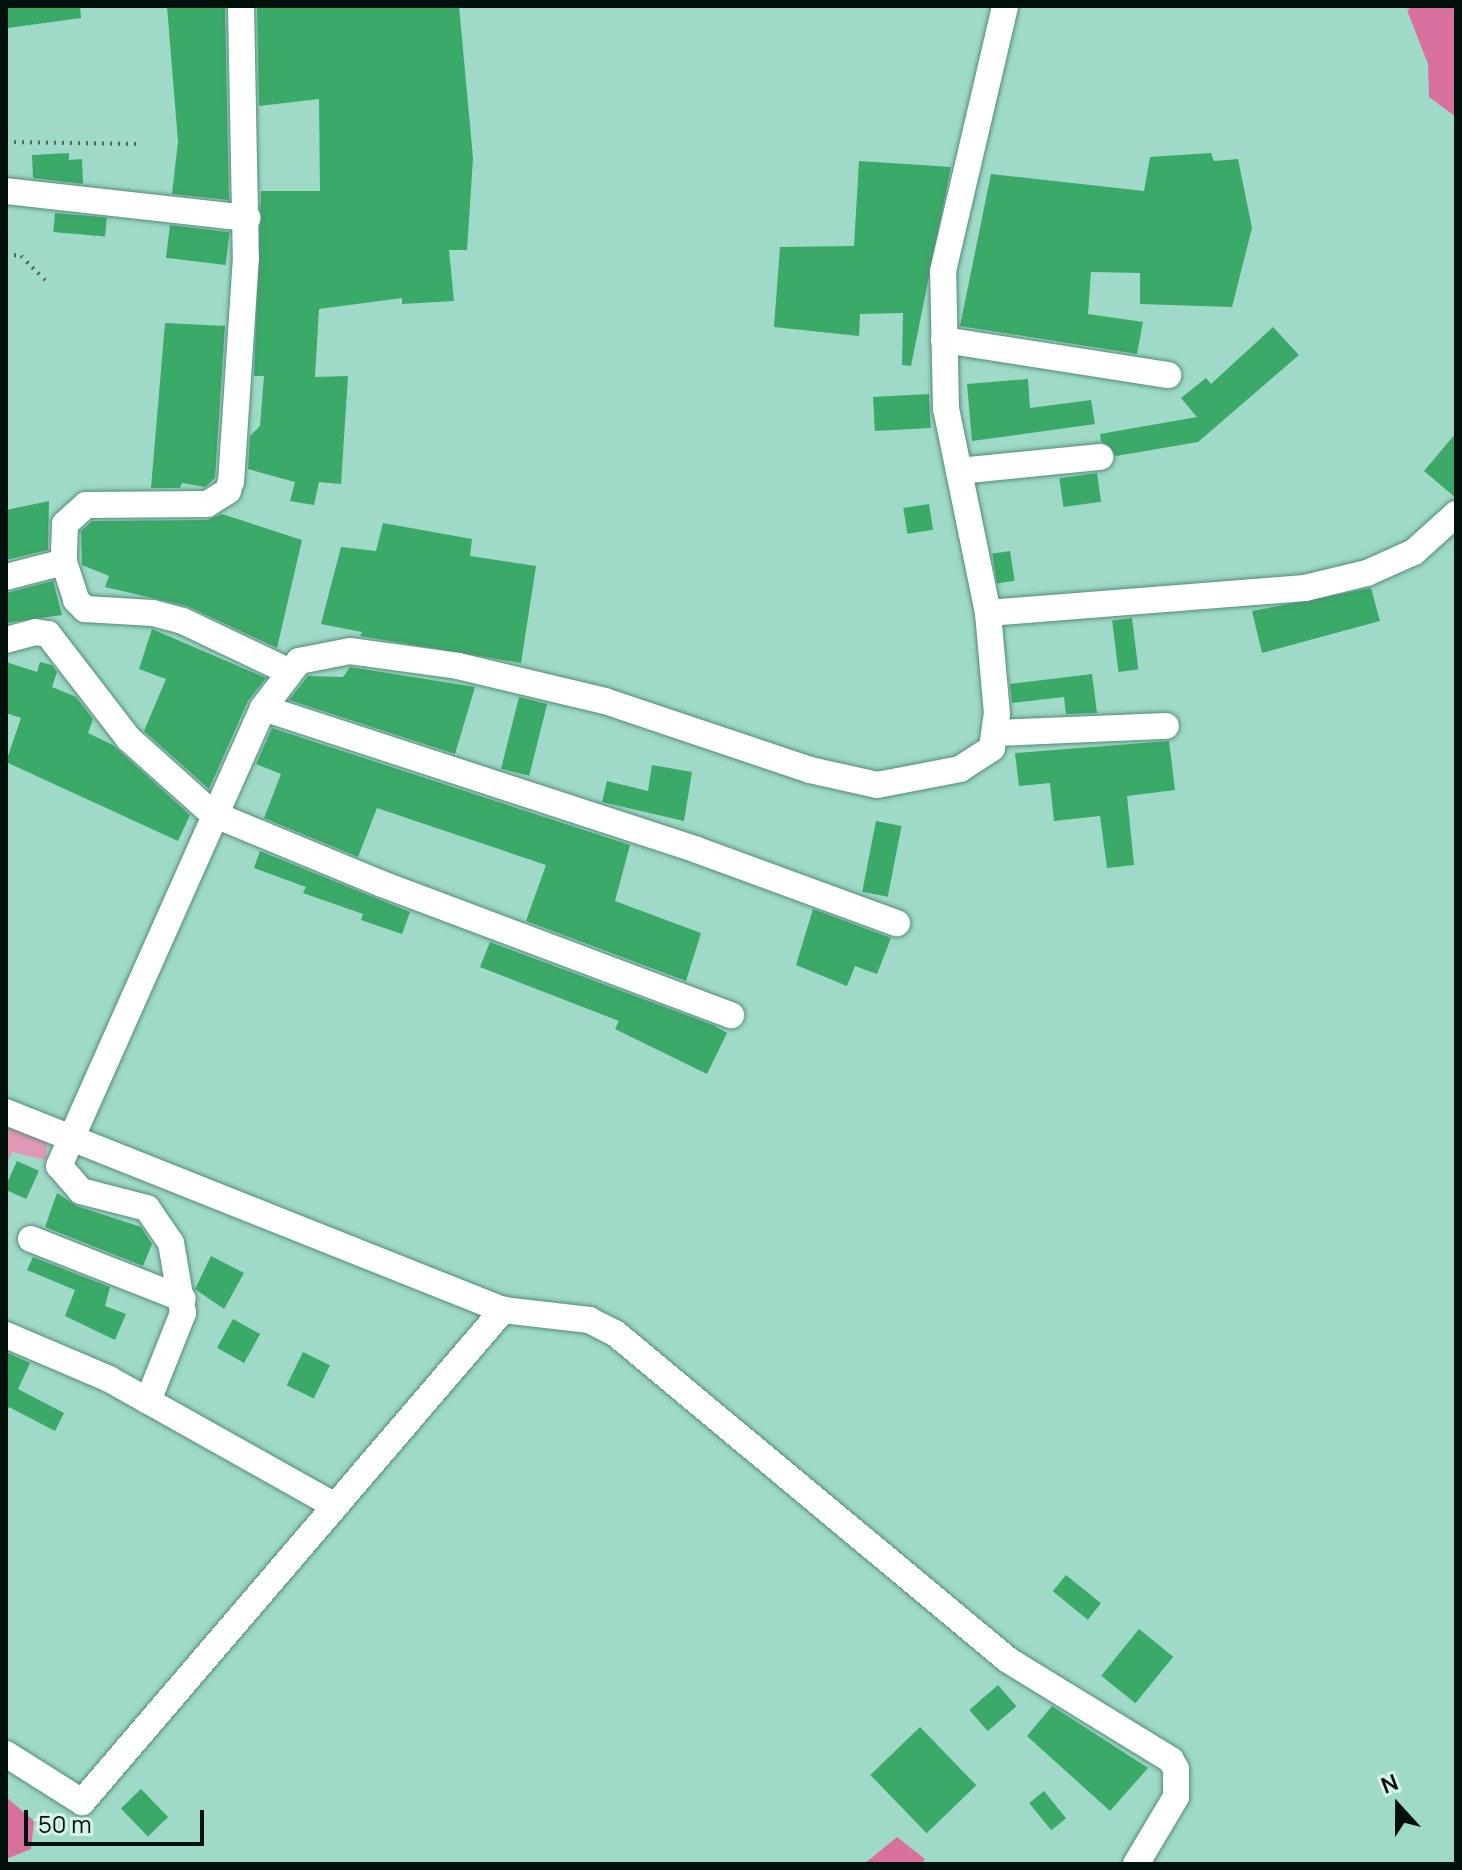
<!DOCTYPE html>
<html>
<head>
<meta charset="utf-8">
<style>
	body { margin:0 }
	#map { position:relative; width:1462px; height:1870px; overflow:hidden; background:#9fd9c7; font-family:Manrope,sans-serif }
	div>[style] { position:absolute }
	[style*='--x'] { left:calc(var(--x)*1px); top:calc(var(--y)*1px); width:calc(var(--w)*1px); rotate:calc(var(--a)*1deg) }
	.green>* { inset:0; background:#e198b6 }
	.forest>* { inset:0; background:#d9719f }
	.building>* { inset:0; background:#3ba967; transform-origin:0 0 }
	.path>* { height:4px; margin-top:-2px; transform-origin:0; background:repeating-linear-gradient(90deg,#486c61 0 2px,transparent 0 8px) }
	.roads { filter:drop-shadow(0 0 2px #548c7b) drop-shadow(0 0 2px #548c7b) }
	.street>* { height:26px; margin:-13px; padding:0 13px; transform-origin:13px; border-radius:13px; background:#fff }
	span { translate:-50% -50%; white-space:nowrap; text-align:center; line-height:1.15; -webkit-text-stroke:8px #d6f3e9; paint-order:stroke }
	.frame { position:absolute; inset:0; border:8px solid #00110c; pointer-events:none }
	.north { position:absolute; left:1358px; top:1766px; width:80px; height:80px; -webkit-text-stroke:6px #d6f3e9; paint-order:stroke; rotate:339deg; font-size:22px; font-weight:700; line-height:32px; text-align:center; color:#00110c }
	.north::after { content:''; display:block; margin:auto; width:28px; height:36px; background:#00110c; clip-path:polygon(50% 0,100% 100%,50% 72%,0 100%) }
	.scale { position:absolute; left:24px; top:1810px; width:180px; height:36px; box-sizing:border-box; border:4px solid #00110c; border-top:0; padding-left:10px; font-size:24px; line-height:28px; white-space:nowrap; color:#00110c; -webkit-text-stroke:6px #d6f3e9; paint-order:stroke }
</style>
</head>
<body>
<div id="map">
	<div class="green">
		<div style="clip-path:polygon(6px 1121px,47px 1137px,46px 1160px,12px 1152px,6px 1164px)"></div>
	</div>
	<div class="forest">
		<div style="clip-path:polygon(1414px 6px,1456px 6px,1456px 117px,1429px 97px,1428px 64px,1407px 10px)"></div>
		<div style="clip-path:polygon(6px 1797px,34px 1821px,31px 1849px,6px 1859px)"></div>
		<div style="clip-path:polygon(897px 1837px,925px 1859px,921px 1864px,864px 1864px)"></div>
	</div>
	<div class="building">
		<div style="clip-path:polygon(6px 6px,80px 6px,81px 18px,8px 28px)"></div>
		<div style="clip-path:polygon(167px 6px,225px 6px,229px 200px,172px 194px,178px 142px)"></div>
		<div style="clip-path:polygon(257px 6px,459px 6px,473px 158px,467px 250px,449px 250px,454px 301px,402px 304px,402px 298px,319px 309px,315px 377px,348px 376px,341px 484px,319px 482px,314px 505px,290px 501px,295px 482px,248px 469px,250px 436px,260px 426px,264px 376px,254px 376px,261px 191px,320px 191px,319px 99px,259px 106px)"></div>
		<div style="clip-path:polygon(69px 153px,69px 160px,82px 159px,83px 184px,33px 178px,32px 155px)"></div>
		<div style="clip-path:polygon(1211px 153px,1214px 161px,1238px 159px,1252px 228px,1232px 307px,1140px 304px,1140px 273px,1091px 272px,1088px 314px,1143px 322px,1137px 354px,960px 326px,991px 174px,1144px 191px,1150px 157px)"></div>
		<div style="clip-path:polygon(859px 161px,951px 167px,911px 366px,902px 365px,903px 313px,860px 314px,859px 336px,774px 327px,780px 247px,854px 246px)"></div>
		<div style="left:55px;top:213px;width:52px;height:19px;rotate:5deg"></div>
		<div style="left:170px;top:225px;width:60px;height:33px;rotate:7deg"></div>
		<div style="clip-path:polygon(165px 323px,225px 326px,215px 478px,205px 487px,182px 483px,180px 488px,151px 488px)"></div>
		<div style="clip-path:polygon(1273px 327px,1299px 355px,1198px 442px,1116px 456px,1101px 441px,1100px 434px,1197px 417px,1181px 398px,1206px 378px,1211px 384px)"></div>
		<div style="clip-path:polygon(1028px 379px,1030px 408px,1091px 400px,1095px 424px,972px 441px,967px 384px)"></div>
		<div style="left:929px;top:394px;width:34px;height:56px;rotate:87deg"></div>
		<div style="clip-path:polygon(1456px 433px,1456px 498px,1424px 471px)"></div>
		<div style="left:1097px;top:473px;width:29px;height:38px;rotate:82deg"></div>
		<div style="clip-path:polygon(49px 501px,48px 550px,6px 560px,6px 510px)"></div>
		<div style="left:929px;top:504px;width:26px;height:26px;rotate:81deg"></div>
		<div style="clip-path:polygon(222px 514px,302px 540px,277px 648px,187px 606px,105px 587px,109px 576px,82px 565px,81px 531px,92px 521px,207px 520px)"></div>
		<div style="clip-path:polygon(383px 523px,472px 539px,470px 556px,536px 566px,521px 663px,360px 636px,362px 632px,321px 624px,341px 547px,376px 551px)"></div>
		<div style="left:1010px;top:551px;width:30px;height:18px;rotate:81deg"></div>
		<div style="clip-path:polygon(53px 581px,62px 615px,6px 623px,6px 593px)"></div>
		<div style="clip-path:polygon(1371px 588px,1380px 621px,1262px 653px,1252px 611px)"></div>
		<div style="left:1132px;top:618px;width:52px;height:20px;rotate:83deg"></div>
		<div style="clip-path:polygon(152px 629px,266px 678px,248px 701px,209px 789px,144px 731px,166px 679px,139px 669px)"></div>
		<div style="clip-path:polygon(6px 662px,37px 672px,40px 662px,52px 665px,57px 672px,52px 687px,76px 697px,93px 719px,88px 733px,113px 745px,190px 815px,178px 841px,6px 762px,21px 718px,6px 713px)"></div>
		<div style="clip-path:polygon(350px 667px,475px 687px,455px 754px,289px 700px,308px 676px,343px 677px)"></div>
		<div style="clip-path:polygon(1092px 674px,1097px 713px,1066px 714px,1064px 697px,1012px 703px,1010px 684px)"></div>
		<div style="left:519px;top:697px;width:29px;height:74px;rotate:14deg"></div>
		<div style="clip-path:polygon(272px 728px,630px 845px,615px 901px,701px 933px,686px 981px,526px 921px,546px 865px,377px 808px,358px 857px,264px 818px,281px 774px,256px 764px)"></div>
		<div style="clip-path:polygon(1169px 741px,1175px 790px,1127px 796px,1134px 865px,1107px 868px,1100px 816px,1054px 821px,1050px 783px,1019px 786px,1015px 753px)"></div>
		<div style="clip-path:polygon(652px 765px,692px 772px,684px 821px,602px 802px,607px 781px,648px 791px)"></div>
		<div style="left:876px;top:821px;width:26px;height:72px;rotate:11deg"></div>
		<div style="clip-path:polygon(260px 851px,410px 912px,402px 934px,361px 920px,363px 914px,303px 893px,306px 887px,254px 868px)"></div>
		<div style="clip-path:polygon(813px 909px,891px 938px,877px 974px,855px 966px,847px 986px,796px 965px)"></div>
		<div style="clip-path:polygon(490px 942px,713px 1025px,727px 1033px,707px 1074px,615px 1029px,619px 1021px,480px 967px)"></div>
		<div style="left:17px;top:1161px;width:24px;height:31px;rotate:24deg"></div>
		<div style="clip-path:polygon(57px 1193px,77px 1206px,141px 1227px,152px 1244px,143px 1266px,45px 1227px)"></div>
		<div style="clip-path:polygon(211px 1256px,244px 1273px,224px 1309px,195px 1289px)"></div>
		<div style="clip-path:polygon(33px 1257px,110px 1287px,105px 1306px,126px 1314px,115px 1340px,65px 1316px,75px 1290px,27px 1270px)"></div>
		<div style="left:233px;top:1319px;width:31px;height:33px;rotate:29deg"></div>
		<div style="clip-path:polygon(6px 1352px,30px 1363px,18px 1389px,64px 1413px,55px 1431px,9px 1407px,6px 1413px)"></div>
		<div style="left:303px;top:1352px;width:30px;height:37px;rotate:26deg"></div>
		<div style="left:1066px;top:1575px;width:45px;height:21px;rotate:39deg"></div>
		<div style="left:1139px;top:1629px;width:44px;height:60px;rotate:39deg"></div>
		<div style="left:998px;top:1685px;width:28px;height:38px;rotate:49deg"></div>
		<div style="clip-path:polygon(1052px 1706px,1148px 1768px,1110px 1811px,1027px 1736px)"></div>
		<div style="left:920px;top:1727px;width:81px;height:69px;rotate:46deg"></div>
		<div style="left:141px;top:1789px;width:39px;height:28px;rotate:46deg"></div>
		<div style="left:1044px;top:1791px;width:35px;height:19px;rotate:51deg"></div>
	</div>
	<div class="path">
		<div style="--x:6;--y:142;--w:134;--a:0.9"></div>
		<div style="--x:6;--y:254;--w:15;--a:8"></div>
		<div style="--x:21;--y:256;--w:34;--a:45"></div>
	</div>
	<div class="roads">
		<div class="street">
			<div style="--x:241;--y:6;--w:251;--a:88.9"></div>
			<div style="--x:246;--y:257;--w:225;--a:93.8"></div>
			<div style="--x:231;--y:481;--w:10;--a:107"></div>
			<div style="--x:228;--y:491;--w:25;--a:148"></div>
			<div style="--x:207;--y:504;--w:121;--a:179.5"></div>
			<div style="--x:86;--y:505;--w:28;--a:138"></div>
			<div style="--x:65;--y:524;--w:38;--a:92"></div>
			<div style="--x:64;--y:562;--w:40;--a:72"></div>
			<div style="--x:76;--y:600;--w:13;--a:45"></div>
			<div style="--x:85;--y:609;--w:68;--a:3.4"></div>
			<div style="--x:153;--y:613;--w:31;--a:15"></div>
			<div style="--x:183;--y:621;--w:116;--a:25.5"></div>
			<div style="--x:6;--y:191;--w:243;--a:6.4"></div>
			<div style="--x:944;--y:340;--w:227;--a:8.9"></div>
			<div style="--x:959;--y:471;--w:142;--a:-5.7"></div>
			<div style="--x:6;--y:577;--w:60;--a:-14.5"></div>
			<div style="--x:988;--y:613;--w:318;--a:-4.5"></div>
			<div style="--x:1305;--y:588;--w:64;--a:-13.6"></div>
			<div style="--x:1367;--y:573;--w:51;--a:-24.1"></div>
			<div style="--x:1414;--y:552;--w:57;--a:-42.1"></div>
			<div style="--x:6;--y:640;--w:30;--a:-15"></div>
			<div style="--x:35;--y:632;--w:13;--a:9"></div>
			<div style="--x:48;--y:634;--w:133;--a:52.4"></div>
			<div style="--x:129;--y:739;--w:113;--a:41.8"></div>
			<div style="--x:213;--y:814;--w:183;--a:22.5"></div>
			<div style="--x:382;--y:884;--w:373;--a:20.6"></div>
			<div style="--x:263;--y:708;--w:457;--a:18.1"></div>
			<div style="--x:697;--y:850;--w:213;--a:20.1"></div>
			<div style="--x:997;--y:733;--w:169;--a:-2.4"></div>
			<div style="--x:6;--y:1112;--w:535;--a:21.72"></div>
			<div style="--x:503;--y:1310;--w:87;--a:6.6"></div>
			<div style="--x:589;--y:1320;--w:29;--a:27"></div>
			<div style="--x:615;--y:1333;--w:511;--a:39.76"></div>
			<div style="--x:1008;--y:1660;--w:191;--a:31.5"></div>
			<div style="--x:1171;--y:1760;--w:10;--a:61"></div>
			<div style="--x:1176;--y:1769;--w:28;--a:90"></div>
			<div style="--x:1176;--y:1797;--w:78;--a:120.8"></div>
			<div style="--x:31;--y:1239;--w:163;--a:21.5"></div>
			<div style="--x:6;--y:1335;--w:112;--a:23.1"></div>
			<div style="--x:109;--y:1379;--w:259;--a:29.3"></div>
			<div style="--x:148;--y:1401;--w:95;--a:-68.3"></div>
			<div style="--x:183;--y:1313;--w:71;--a:-99.7"></div>
			<div style="--x:171;--y:1243;--w:42;--a:-124.4"></div>
			<div style="--x:147;--y:1208;--w:68;--a:-165.6"></div>
			<div style="--x:81;--y:1191;--w:33;--a:-131"></div>
			<div style="--x:59;--y:1166;--w:501;--a:-65.99"></div>
			<div style="--x:263;--y:708;--w:59;--a:-52.5"></div>
			<div style="--x:299;--y:661;--w:52;--a:-11.1"></div>
			<div style="--x:350;--y:651;--w:109;--a:7.9"></div>
			<div style="--x:458;--y:666;--w:151;--a:13.4"></div>
			<div style="--x:605;--y:701;--w:216;--a:18.6"></div>
			<div style="--x:810;--y:770;--w:69;--a:12.6"></div>
			<div style="--x:877;--y:785;--w:85;--a:-10.9"></div>
			<div style="--x:960;--y:769;--w:38;--a:-33"></div>
			<div style="--x:992;--y:748;--w:34;--a:-82"></div>
			<div style="--x:997;--y:714;--w:101;--a:-95.1"></div>
			<div style="--x:988;--y:613;--w:208;--a:-101.6"></div>
			<div style="--x:946;--y:409;--w:138;--a:-91.2"></div>
			<div style="--x:943;--y:271;--w:272;--a:-76.8"></div>
			<div style="--x:6;--y:1754;--w:90;--a:32.3"></div>
			<div style="--x:82;--y:1802;--w:648;--a:-49.45"></div>
		</div>
	</div>
	<div class="frame"></div>
	<div class="north">N</div>
	<div class="scale">50 m</div>
</div>
</body>
</html>
